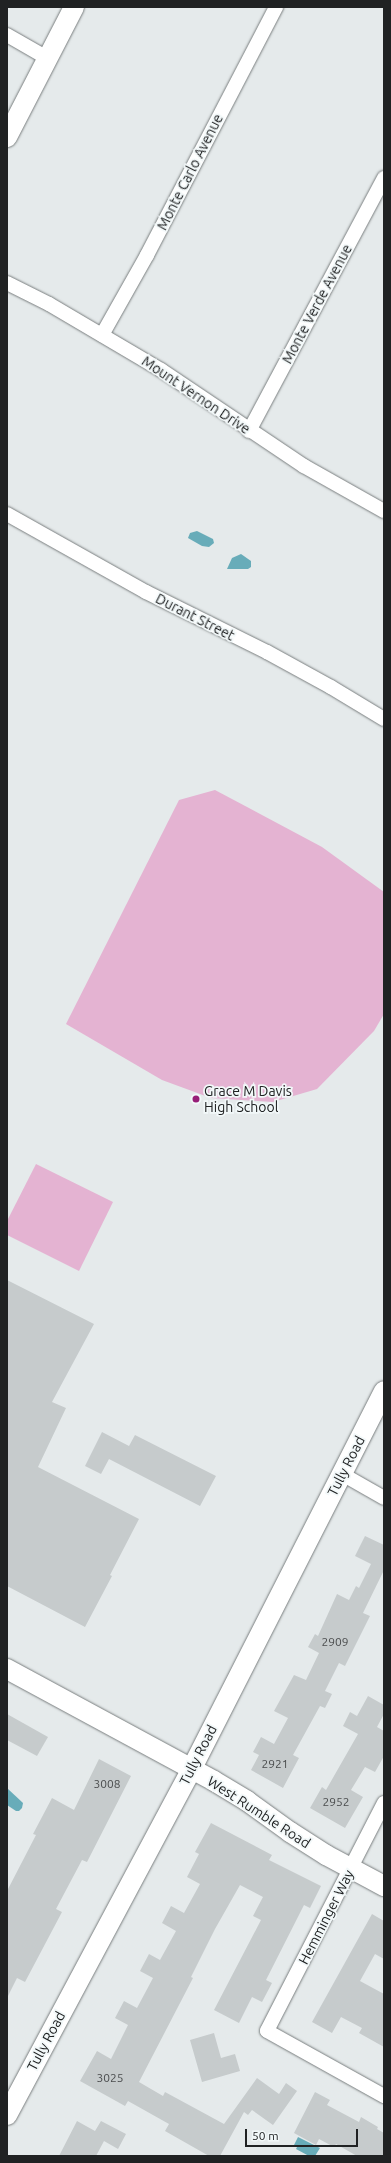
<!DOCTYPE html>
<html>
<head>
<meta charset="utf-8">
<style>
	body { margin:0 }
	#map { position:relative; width:391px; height:2163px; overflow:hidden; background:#e5eaeb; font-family:Ubuntu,sans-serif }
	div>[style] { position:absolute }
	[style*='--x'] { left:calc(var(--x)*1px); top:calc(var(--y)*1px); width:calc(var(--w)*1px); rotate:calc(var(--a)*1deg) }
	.green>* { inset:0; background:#e4b3d2 }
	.water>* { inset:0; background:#68acb9 }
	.building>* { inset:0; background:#c6cbcc }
	.roads { filter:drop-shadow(0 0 1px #797e7f) drop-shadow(0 0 1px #797e7f) }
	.street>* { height:14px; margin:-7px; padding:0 7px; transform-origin:7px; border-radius:7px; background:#fff }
	.secondary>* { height:20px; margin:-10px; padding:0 10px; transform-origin:10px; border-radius:10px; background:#fff }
	.dots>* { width:11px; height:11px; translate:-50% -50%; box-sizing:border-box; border:2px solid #f2f8f9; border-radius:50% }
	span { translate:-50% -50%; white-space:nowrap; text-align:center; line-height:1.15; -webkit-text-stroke:3.5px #f2f8f9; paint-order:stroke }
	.number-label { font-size:12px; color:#4a4c4d }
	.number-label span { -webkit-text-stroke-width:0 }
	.street-label { font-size:14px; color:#202223 }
	.poi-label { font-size:14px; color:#202223 }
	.left { translate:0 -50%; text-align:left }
	.frame { position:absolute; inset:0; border:8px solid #202223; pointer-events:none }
	.scale { position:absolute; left:245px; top:2129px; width:113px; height:18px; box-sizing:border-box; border:2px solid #202223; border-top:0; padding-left:5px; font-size:12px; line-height:14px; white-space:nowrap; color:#202223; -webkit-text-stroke:3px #f2f8f9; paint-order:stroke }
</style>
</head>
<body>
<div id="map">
	<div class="green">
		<div style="clip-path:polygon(215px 790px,322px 847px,384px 892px,384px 1014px,374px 1031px,317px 1089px,273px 1102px,211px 1098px,162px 1080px,66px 1024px,179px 800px)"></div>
		<div style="clip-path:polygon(36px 1164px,113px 1202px,79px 1271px,7px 1235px,7px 1221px)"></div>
	</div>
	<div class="water">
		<div style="clip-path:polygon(197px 531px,213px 539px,214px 543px,209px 547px,202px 546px,188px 538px,190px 533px)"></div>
		<div style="clip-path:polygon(241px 554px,251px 561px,251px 567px,248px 569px,227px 569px,232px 558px)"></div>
		<div style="clip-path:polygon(7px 1788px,23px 1803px,22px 1808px,19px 1811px,16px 1811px,7px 1805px)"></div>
		<div style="clip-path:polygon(298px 2137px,320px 2148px,315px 2156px,309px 2156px,296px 2149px,297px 2147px,294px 2145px)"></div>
	</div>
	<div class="building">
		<div style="clip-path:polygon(7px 1280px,94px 1324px,52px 1402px,66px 1408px,38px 1467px,139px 1519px,110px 1575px,112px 1576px,85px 1627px,7px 1586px)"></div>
		<div style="clip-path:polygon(102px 1432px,129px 1446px,135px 1435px,216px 1476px,200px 1506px,109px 1459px,101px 1474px,85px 1466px)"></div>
		<div style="clip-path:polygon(365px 1536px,384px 1545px,384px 1570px,363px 1613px,370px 1616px,345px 1666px,339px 1663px,325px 1691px,332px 1694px,325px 1708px,320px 1706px,293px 1755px,299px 1758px,283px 1788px,251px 1770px,259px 1755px,253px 1752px,261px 1737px,274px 1744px,288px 1718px,274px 1711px,294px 1675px,306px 1680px,319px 1653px,308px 1647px,315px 1634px,318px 1636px,337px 1594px,349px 1600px,356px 1586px,359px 1588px,371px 1564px,355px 1556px)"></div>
		<div style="clip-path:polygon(368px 1696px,384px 1705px,384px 1714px,377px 1727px,384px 1731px,384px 1756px,375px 1772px,365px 1767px,351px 1790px,363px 1797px,345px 1828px,310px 1808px,322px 1787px,326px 1790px,358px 1734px,343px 1726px,350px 1712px,357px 1716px)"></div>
		<div style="clip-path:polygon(7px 1714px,48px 1737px,37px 1756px,7px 1740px)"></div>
		<div style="clip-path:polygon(99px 1759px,131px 1776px,87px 1862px,82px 1860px,56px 1909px,62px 1912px,25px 1982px,17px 1978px,7px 1998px,7px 1891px,36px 1835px,33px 1834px,52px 1798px,74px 1810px)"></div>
		<div style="clip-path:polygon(211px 1823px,272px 1855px,269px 1860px,321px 1886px,310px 1908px,304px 1905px,266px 1980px,272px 1983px,262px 2002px,252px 1997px,239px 2023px,214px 2010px,261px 1920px,253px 1916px,263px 1897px,240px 1885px,215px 1929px,191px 1977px,193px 1978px,139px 2082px,163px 2096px,165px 2092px,224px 2124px,257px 2078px,279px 2094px,286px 2083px,297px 2091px,273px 2125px,252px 2110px,248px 2115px,244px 2112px,220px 2156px,209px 2156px,165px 2131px,169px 2124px,128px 2101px,125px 2106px,80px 2081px,97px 2051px,111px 2059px,128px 2025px,115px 2018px,124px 2001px,137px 2008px,153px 1978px,140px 1971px,149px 1954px,160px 1960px,176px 1931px,162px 1923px,171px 1906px,184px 1913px,200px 1884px,187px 1877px,199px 1854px,195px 1852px)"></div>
		<div style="clip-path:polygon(372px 1914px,384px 1921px,384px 1959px,375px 1954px,360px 1981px,384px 1994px,384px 2047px,359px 2033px,362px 2028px,341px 2017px,332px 2033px,312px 2022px)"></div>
		<div style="clip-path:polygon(214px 2033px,221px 2058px,235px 2054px,240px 2071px,202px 2082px,190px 2040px)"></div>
		<div style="clip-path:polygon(315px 2092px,330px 2100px,327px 2105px,359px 2122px,361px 2117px,378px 2127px,377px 2129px,384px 2133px,384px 2156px,357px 2156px,336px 2144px,334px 2147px,319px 2139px,316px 2145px,294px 2133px)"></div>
		<div style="clip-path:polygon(77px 2121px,95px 2131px,101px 2121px,126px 2134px,118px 2149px,104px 2141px,96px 2156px,59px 2156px)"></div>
	</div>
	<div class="roads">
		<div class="street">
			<div style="--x:7;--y:35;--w:46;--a:29.9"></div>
			<div style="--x:7;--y:283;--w:47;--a:26.6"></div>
			<div style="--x:49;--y:304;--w:130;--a:30.5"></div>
			<div style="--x:161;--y:370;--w:172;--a:33.9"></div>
			<div style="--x:304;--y:466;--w:92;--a:29.4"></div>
			<div style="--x:102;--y:335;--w:92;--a:-60.6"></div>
			<div style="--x:147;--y:255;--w:280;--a:-62.5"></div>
			<div style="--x:249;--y:431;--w:287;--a:-61.9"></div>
			<div style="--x:7;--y:514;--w:159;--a:29.3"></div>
			<div style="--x:146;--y:592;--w:135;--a:26.4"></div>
			<div style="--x:267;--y:652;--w:73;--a:28.7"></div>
			<div style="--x:331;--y:687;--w:62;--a:31.1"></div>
			<div style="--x:342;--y:1474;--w:48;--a:29.7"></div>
			<div style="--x:384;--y:1803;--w:256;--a:117.2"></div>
			<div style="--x:267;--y:2031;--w:134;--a:29.1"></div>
		</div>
		<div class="secondary">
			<div style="--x:7;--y:137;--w:146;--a:-62.7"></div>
			<div style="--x:7;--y:1669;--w:235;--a:28.4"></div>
			<div style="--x:214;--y:1781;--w:39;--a:31"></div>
			<div style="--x:247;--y:1801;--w:53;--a:35.8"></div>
			<div style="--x:290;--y:1832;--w:43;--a:32.6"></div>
			<div style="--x:326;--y:1855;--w:66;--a:28.1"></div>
			<div style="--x:7;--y:2115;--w:391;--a:-61.9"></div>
			<div style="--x:191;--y:1770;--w:425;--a:-63"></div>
		</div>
	</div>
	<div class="dots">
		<div style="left:196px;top:1099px;background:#971e78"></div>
	</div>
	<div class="number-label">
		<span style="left:335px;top:1642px">2909</span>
		<span style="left:275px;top:1764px">2921</span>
		<span style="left:107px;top:1784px">3008</span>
		<span style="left:336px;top:1802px">2952</span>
		<span style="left:110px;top:2078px">3025</span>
	</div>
	<div class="street-label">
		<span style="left:190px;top:172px;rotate:-63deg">Monte Carlo Avenue</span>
		<span style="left:317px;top:304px;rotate:-62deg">Monte Verde Avenue</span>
		<span style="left:196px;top:395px;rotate:34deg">Mount Vernon Drive</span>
		<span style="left:195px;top:617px;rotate:27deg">Durant Street</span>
		<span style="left:346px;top:1466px;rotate:-63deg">Tully Road</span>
		<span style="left:198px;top:1755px;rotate:-63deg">Tully Road</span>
		<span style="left:259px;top:1812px;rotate:33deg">West Rumble Road</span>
		<span style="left:326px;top:1917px;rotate:-63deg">Hemminger Way</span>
		<span style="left:46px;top:2041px;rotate:-62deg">Tully Road</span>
	</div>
	<div class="poi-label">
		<span class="left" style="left:204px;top:1099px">Grace M Davis<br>High School</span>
	</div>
	<div class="frame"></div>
	<div class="scale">50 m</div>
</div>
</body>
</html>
